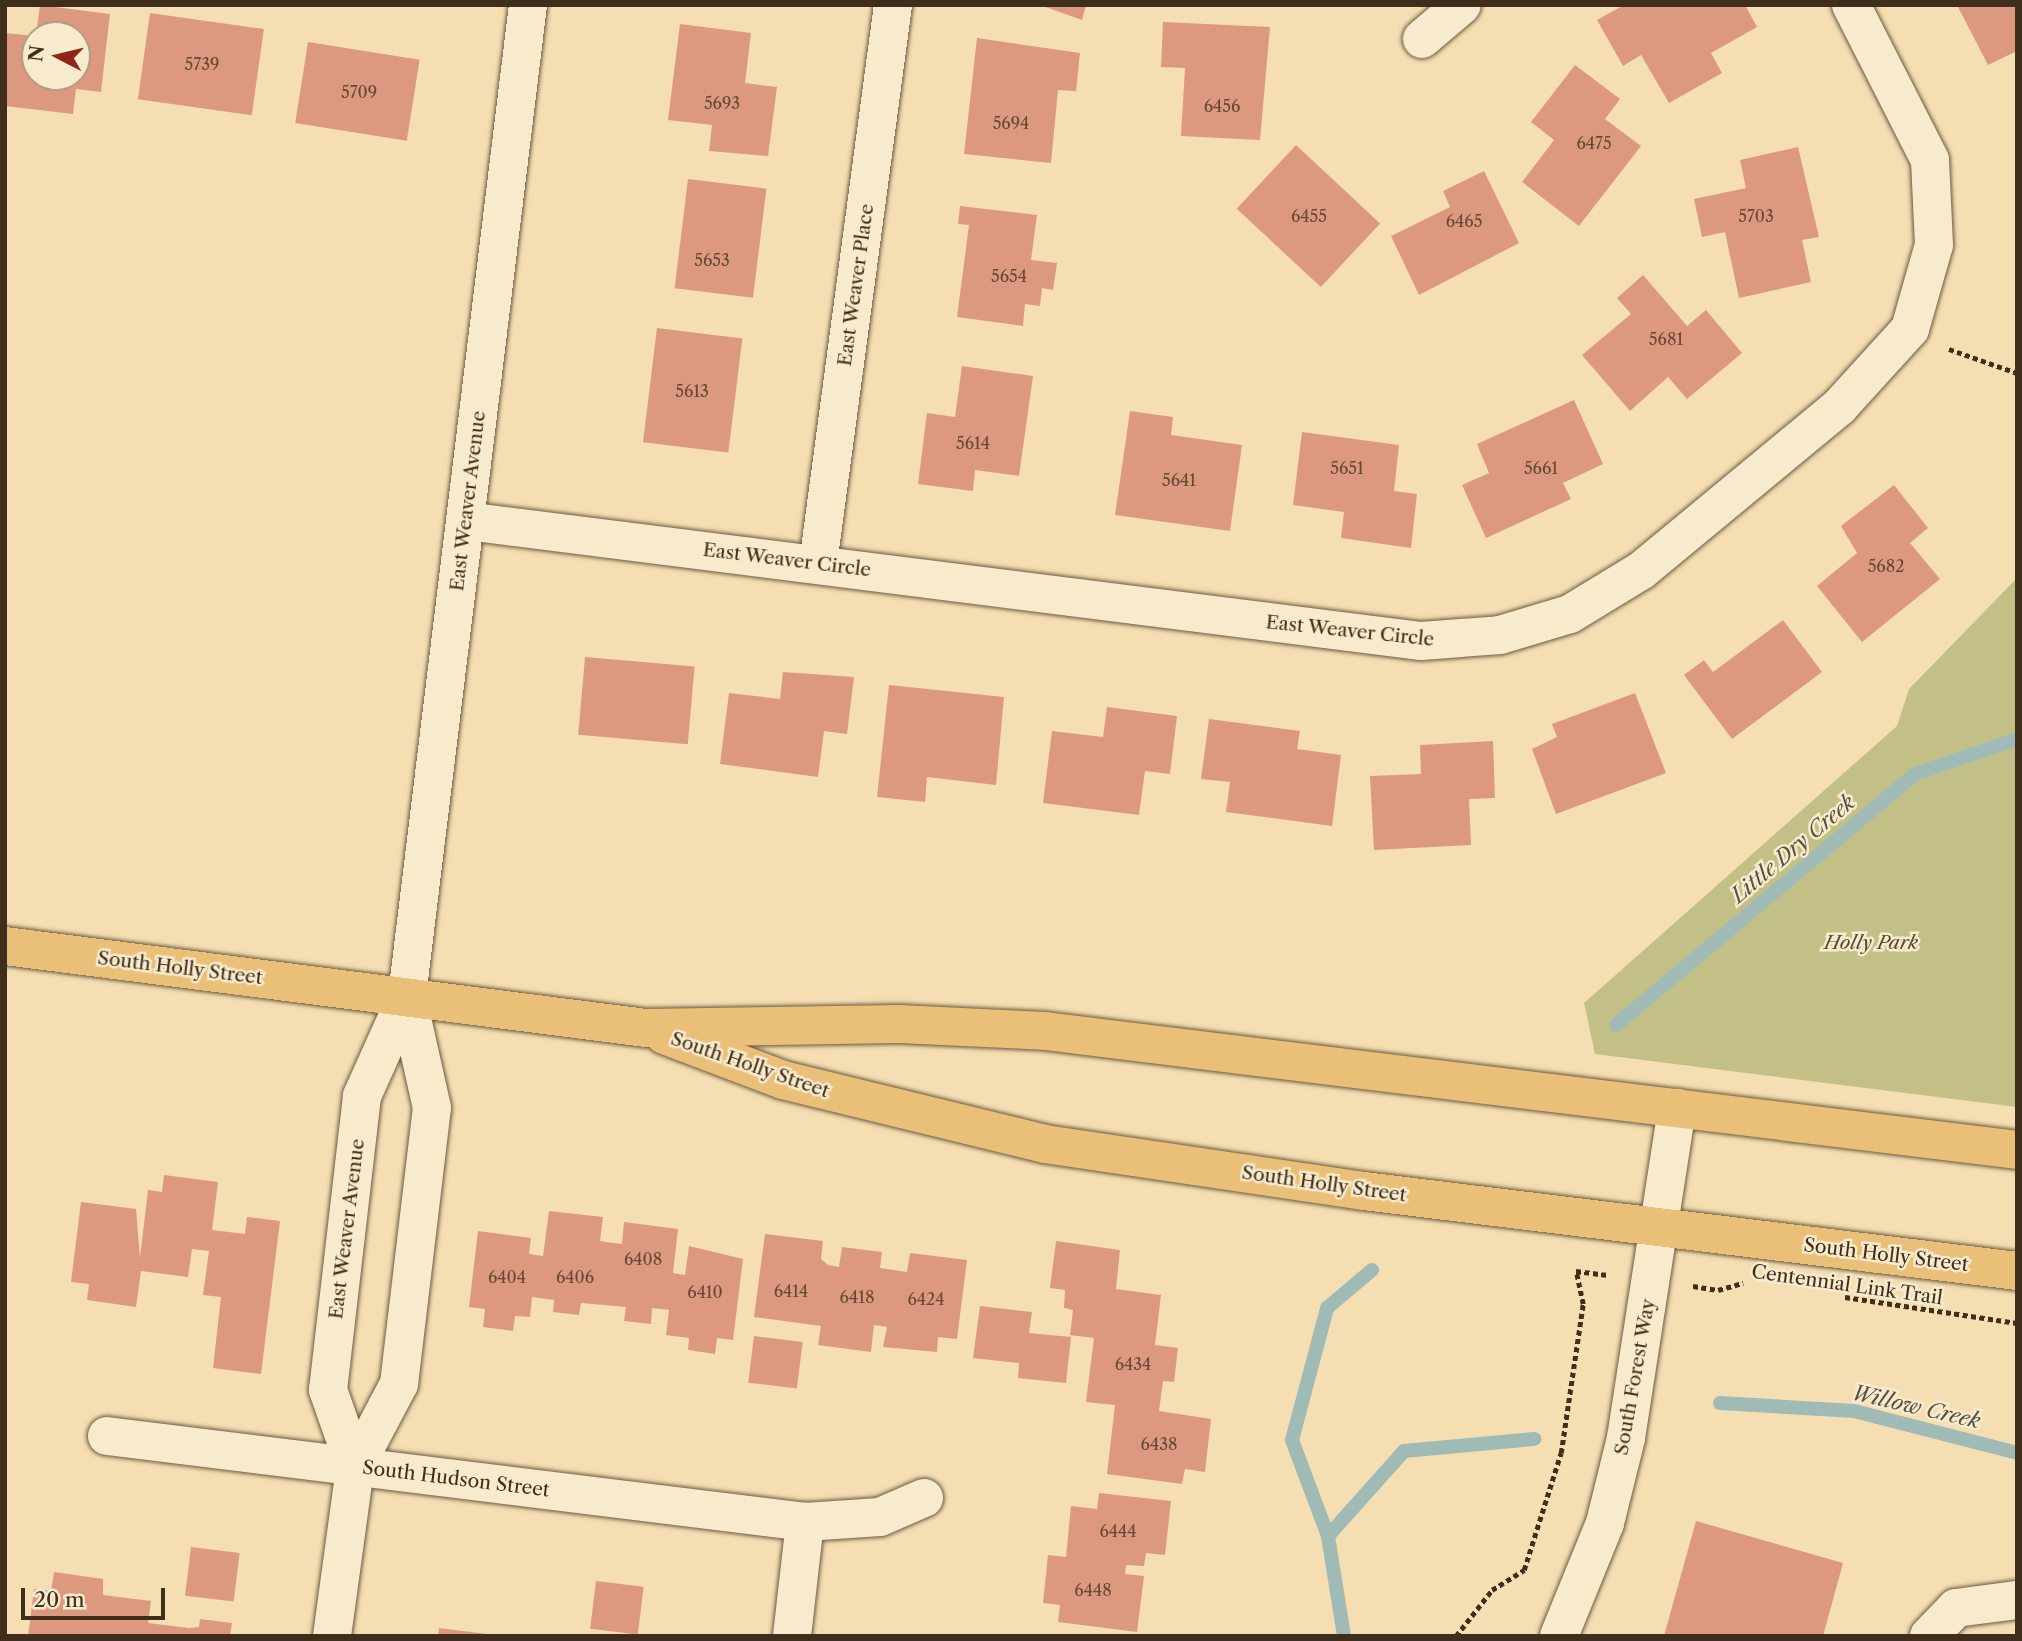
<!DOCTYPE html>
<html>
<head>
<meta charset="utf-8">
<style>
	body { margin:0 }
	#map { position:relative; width:2022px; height:1641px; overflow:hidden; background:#f5dfb2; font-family:"Libre Caslon Text",serif }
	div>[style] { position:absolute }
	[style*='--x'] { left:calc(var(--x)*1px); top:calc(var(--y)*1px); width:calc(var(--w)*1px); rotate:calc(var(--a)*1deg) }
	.green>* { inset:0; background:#c3c087 }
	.stream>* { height:14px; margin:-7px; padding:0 7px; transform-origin:7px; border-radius:7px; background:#a0bab6 }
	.building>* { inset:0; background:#dd997f; transform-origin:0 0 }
	.path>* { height:4.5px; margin-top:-2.25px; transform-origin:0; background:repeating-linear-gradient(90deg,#3e2e1b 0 5px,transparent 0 8.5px) }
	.roads { filter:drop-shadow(0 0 2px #6c5a41) drop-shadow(0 0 2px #6c5a41) }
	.minor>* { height:38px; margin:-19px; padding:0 19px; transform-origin:19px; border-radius:19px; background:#f8eacd }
	.major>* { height:38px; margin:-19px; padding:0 19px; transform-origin:19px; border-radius:19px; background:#eac079 }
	span { translate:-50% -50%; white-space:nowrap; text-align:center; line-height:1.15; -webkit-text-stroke:5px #f8eacd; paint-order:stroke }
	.number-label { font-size:16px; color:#664934 }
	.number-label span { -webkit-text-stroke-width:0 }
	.street-label { font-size:19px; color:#3e2e1b }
	.park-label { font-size:19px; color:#594b31; font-style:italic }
	.water-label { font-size:21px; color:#565142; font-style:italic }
	.frame { position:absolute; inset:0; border:7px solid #3e2e1b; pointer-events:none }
	.north { position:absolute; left:21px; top:21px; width:70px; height:70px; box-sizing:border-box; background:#f8eacd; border:2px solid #ae9f86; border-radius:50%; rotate:277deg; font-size:19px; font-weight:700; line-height:28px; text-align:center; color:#3e2e1b }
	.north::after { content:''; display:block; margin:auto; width:24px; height:32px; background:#8f2418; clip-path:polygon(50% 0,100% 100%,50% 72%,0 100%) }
	.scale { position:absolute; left:21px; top:1588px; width:144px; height:32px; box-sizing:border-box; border:4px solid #3e2e1b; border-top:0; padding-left:9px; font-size:21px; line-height:24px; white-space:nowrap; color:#3e2e1b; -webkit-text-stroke:5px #f8eacd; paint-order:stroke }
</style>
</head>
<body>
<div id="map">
	<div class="green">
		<div style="clip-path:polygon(2017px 578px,2017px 1107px,1595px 1054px,1584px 1003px,1897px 726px,1909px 689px)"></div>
	</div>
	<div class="stream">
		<div style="--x:1616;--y:1025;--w:390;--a:-40"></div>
		<div style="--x:1915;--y:774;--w:108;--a:-18.9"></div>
		<div style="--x:1720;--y:1403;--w:134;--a:3.4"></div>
		<div style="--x:1854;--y:1411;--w:168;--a:14.4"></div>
		<div style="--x:1328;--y:1536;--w:114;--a:-48.2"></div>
		<div style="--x:1404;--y:1451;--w:131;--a:-5.3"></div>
		<div style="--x:1344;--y:1636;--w:101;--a:-99.1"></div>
		<div style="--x:1328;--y:1536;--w:103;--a:-110.6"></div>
		<div style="--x:1292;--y:1440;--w:137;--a:-75.1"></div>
		<div style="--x:1327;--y:1308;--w:59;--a:-40.2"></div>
	</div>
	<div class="building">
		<div style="clip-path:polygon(40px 5px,110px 14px,101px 92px,76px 89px,73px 114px,5px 106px,5px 33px,35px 36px,35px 77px,77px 77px,77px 35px,36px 35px)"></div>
		<div style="clip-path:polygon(1040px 5px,1086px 5px,1082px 20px)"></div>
		<div style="clip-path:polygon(1624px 5px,1745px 5px,1757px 27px,1711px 53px,1722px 73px,1669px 103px,1641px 55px,1623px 66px,1597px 20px)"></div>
		<div style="clip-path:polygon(1957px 5px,2017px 5px,2017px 51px,1988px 65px)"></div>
		<div style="left:150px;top:13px;width:115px;height:87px;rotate:8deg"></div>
		<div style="clip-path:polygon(1163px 22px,1270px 27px,1260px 140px,1181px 136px,1185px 68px,1161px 67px)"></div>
		<div style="clip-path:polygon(680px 24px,751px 33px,745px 83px,777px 87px,768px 156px,709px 151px,712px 125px,668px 120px)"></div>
		<div style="clip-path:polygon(977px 38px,1080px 53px,1076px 91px,1058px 90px,1051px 163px,964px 154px)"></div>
		<div style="left:308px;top:42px;width:113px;height:82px;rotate:9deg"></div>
		<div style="clip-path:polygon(1575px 65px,1620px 99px,1605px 119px,1641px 146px,1579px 226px,1522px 182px,1554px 140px,1531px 122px)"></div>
		<div style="left:1296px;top:145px;width:115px;height:87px;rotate:43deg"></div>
		<div style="clip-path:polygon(1798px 147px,1819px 237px,1802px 240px,1811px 282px,1739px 298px,1725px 232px,1702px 237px,1694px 199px,1746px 188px,1740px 160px)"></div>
		<div style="clip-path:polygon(1484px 171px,1519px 243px,1419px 295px,1391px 236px,1450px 207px,1443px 191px)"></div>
		<div style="left:688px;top:179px;width:79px;height:110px;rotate:7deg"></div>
		<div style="clip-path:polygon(960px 206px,1037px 215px,1031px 260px,1057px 263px,1053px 290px,1042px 288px,1040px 306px,1025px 304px,1023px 326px,957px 317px,969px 225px,958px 224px)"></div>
		<div style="clip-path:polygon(1643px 275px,1687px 326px,1706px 310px,1742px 353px,1687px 399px,1668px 377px,1630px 411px,1582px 355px,1631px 314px,1617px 298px)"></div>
		<div style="left:657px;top:328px;width:86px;height:115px;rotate:7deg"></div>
		<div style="clip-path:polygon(962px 366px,1033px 376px,1019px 476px,975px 470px,973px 491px,918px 484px,927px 413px,955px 417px)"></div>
		<div style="clip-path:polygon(1574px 400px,1603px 464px,1563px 483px,1571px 499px,1486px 538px,1462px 485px,1489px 473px,1477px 444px)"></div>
		<div style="clip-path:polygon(1130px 411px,1173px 417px,1171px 435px,1242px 445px,1230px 531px,1115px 515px)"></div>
		<div style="clip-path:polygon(1302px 432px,1399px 445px,1394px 491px,1417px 494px,1411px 548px,1341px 538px,1344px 512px,1293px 505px)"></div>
		<div style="clip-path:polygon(1894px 485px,1928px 528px,1910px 543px,1940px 579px,1862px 642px,1817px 586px,1857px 553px,1841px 526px)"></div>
		<div style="clip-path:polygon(1783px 620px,1822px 672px,1732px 739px,1684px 675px,1704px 660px,1713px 672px)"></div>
		<div style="left:585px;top:657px;width:110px;height:78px;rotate:5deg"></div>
		<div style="clip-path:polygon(783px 672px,854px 677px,847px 734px,824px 731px,818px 777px,720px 764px,729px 693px,780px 699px)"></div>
		<div style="clip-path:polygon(889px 685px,1004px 697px,996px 785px,927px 777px,925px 802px,877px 797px)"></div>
		<div style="clip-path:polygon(1635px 693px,1666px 773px,1556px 814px,1532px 749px,1557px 737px,1552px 724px)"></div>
		<div style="clip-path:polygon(1107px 707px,1177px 716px,1170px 774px,1145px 771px,1139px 815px,1043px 803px,1052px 731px,1103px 737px)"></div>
		<div style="clip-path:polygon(1209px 719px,1300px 731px,1297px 749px,1341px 755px,1332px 826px,1226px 812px,1230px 782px,1201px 779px)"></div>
		<div style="clip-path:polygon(1493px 741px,1495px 798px,1469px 799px,1471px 845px,1374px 850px,1370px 776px,1421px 774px,1420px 745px)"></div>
		<div style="clip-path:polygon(164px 1175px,218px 1182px,212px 1230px,245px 1234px,247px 1217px,280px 1221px,261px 1374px,213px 1368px,221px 1297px,203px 1295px,209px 1251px,192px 1249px,188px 1277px,141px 1271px,136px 1307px,87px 1300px,89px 1284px,71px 1282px,81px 1202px,136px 1209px,140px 1258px,148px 1190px,162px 1192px)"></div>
		<div style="clip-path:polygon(549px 1211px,603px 1217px,600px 1241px,613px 1243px,622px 1244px,624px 1222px,678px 1229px,673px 1273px,685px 1275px,689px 1246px,743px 1259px,733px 1340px,717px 1338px,715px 1354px,688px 1350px,689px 1338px,666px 1335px,669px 1310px,652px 1308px,651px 1324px,624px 1321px,626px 1307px,581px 1303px,579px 1315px,553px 1312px,554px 1300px,532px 1297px,530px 1317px,515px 1316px,513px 1331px,483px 1327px,485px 1309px,469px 1307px,478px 1231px,531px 1238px,529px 1254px,543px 1256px)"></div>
		<div style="clip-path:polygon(765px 1234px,823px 1241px,821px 1259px,828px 1265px,839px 1267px,842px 1247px,882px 1252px,880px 1268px,907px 1272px,910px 1253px,967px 1260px,957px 1339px,938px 1337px,937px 1352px,883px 1347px,887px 1327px,874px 1325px,871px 1352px,818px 1345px,821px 1326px,754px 1317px)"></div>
		<div style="clip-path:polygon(1056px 1241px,1120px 1250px,1116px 1289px,1161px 1295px,1155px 1345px,1178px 1348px,1174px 1382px,1163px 1381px,1159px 1411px,1211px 1419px,1205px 1472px,1185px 1469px,1182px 1484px,1107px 1474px,1115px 1405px,1086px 1402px,1094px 1338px,1070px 1335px,1073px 1310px,1064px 1308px,1065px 1290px,1050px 1288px)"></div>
		<div style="clip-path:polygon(980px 1306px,1032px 1312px,1029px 1333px,1071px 1337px,1066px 1383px,1018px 1378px,1019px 1363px,973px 1358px)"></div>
		<div style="left:754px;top:1336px;width:49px;height:47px;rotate:7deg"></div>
		<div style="clip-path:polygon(1099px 1493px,1171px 1501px,1165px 1555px,1146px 1553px,1144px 1566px,1126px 1565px,1125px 1574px,1144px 1576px,1137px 1632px,1058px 1622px,1060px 1605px,1043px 1603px,1048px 1555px,1066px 1557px,1071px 1506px,1097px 1509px)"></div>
		<div style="clip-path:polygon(1696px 1521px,1843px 1563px,1823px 1636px,1664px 1636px)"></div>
		<div style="left:191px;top:1547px;width:49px;height:49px;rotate:7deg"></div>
		<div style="clip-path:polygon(54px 1572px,103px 1579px,103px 1595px,151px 1601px,148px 1623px,189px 1628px,199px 1627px,200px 1619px,232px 1623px,230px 1636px,28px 1636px,34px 1589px,51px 1591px)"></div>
		<div style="left:596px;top:1581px;width:48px;height:48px;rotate:7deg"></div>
		<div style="clip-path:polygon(439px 1628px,487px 1634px,487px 1636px,438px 1636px)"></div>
	</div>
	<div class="path">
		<div style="--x:1949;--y:349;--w:72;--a:19.4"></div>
		<div style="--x:1693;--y:1286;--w:25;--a:9"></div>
		<div style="--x:1718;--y:1290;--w:26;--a:-16"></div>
		<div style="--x:1845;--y:1297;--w:174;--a:8.6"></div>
		<div style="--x:1456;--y:1636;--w:58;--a:-52"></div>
		<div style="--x:1492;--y:1590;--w:38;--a:-32"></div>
		<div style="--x:1524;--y:1570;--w:123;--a:-72.5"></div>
		<div style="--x:1561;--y:1453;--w:151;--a:-81.6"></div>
		<div style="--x:1583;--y:1304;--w:34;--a:-102"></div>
		<div style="--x:1576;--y:1271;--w:32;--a:7"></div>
	</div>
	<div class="roads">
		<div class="minor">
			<div style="--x:1422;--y:39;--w:52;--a:-40.4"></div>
			<div style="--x:466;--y:521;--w:963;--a:7.16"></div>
			<div style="--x:1421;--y:641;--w:79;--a:-4.3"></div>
			<div style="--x:1500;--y:635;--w:73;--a:-16.7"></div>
			<div style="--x:1570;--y:614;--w:84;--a:-31.4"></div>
			<div style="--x:1642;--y:570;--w:257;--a:-39.6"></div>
			<div style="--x:1840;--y:406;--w:104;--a:-47.7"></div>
			<div style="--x:1910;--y:329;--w:87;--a:-74.1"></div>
			<div style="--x:1934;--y:245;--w:85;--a:-92.7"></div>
			<div style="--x:1930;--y:160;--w:174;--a:-117"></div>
			<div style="--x:818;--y:564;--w:564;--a:-82.36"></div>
			<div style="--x:107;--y:1436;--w:703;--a:7.02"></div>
			<div style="--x:805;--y:1522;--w:75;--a:-3.8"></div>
			<div style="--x:880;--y:1517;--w:48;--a:-23.4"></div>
			<div style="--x:355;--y:1467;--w:82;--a:-109.3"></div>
			<div style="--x:328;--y:1390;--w:296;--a:-83.4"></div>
			<div style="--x:362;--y:1096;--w:110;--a:-65.8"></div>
			<div style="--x:407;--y:996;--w:998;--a:-83.04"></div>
			<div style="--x:332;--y:1636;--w:171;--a:-82.2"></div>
			<div style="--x:355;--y:1467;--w:94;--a:-62.1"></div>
			<div style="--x:399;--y:1384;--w:278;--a:-83.2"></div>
			<div style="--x:432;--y:1108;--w:115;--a:-102.6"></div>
			<div style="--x:792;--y:1636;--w:115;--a:-83.5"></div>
			<div style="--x:1559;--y:1636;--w:122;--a:-67.8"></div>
			<div style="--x:1605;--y:1523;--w:88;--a:-76.1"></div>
			<div style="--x:1626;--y:1438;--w:334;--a:-81.2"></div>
			<div style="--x:1929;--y:1636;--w:39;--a:-46"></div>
			<div style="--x:1956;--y:1608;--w:62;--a:-7.5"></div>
		</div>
		<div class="major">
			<div style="--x:5;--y:946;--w:646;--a:7.29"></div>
			<div style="--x:646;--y:1028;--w:253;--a:-0.9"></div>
			<div style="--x:899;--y:1024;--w:146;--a:2.7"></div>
			<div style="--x:1045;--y:1031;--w:979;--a:6.98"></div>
			<div style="--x:664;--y:1035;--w:127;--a:20.7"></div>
			<div style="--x:783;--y:1080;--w:270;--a:13.7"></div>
			<div style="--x:1045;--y:1144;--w:322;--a:8.4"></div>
			<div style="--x:1364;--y:1191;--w:658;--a:6.98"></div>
		</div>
	</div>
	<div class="number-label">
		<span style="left:202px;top:64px">5739</span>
		<span style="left:359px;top:92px">5709</span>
		<span style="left:722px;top:103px">5693</span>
		<span style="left:1222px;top:106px">6456</span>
		<span style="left:1011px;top:123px">5694</span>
		<span style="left:1594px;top:143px">6475</span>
		<span style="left:1309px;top:216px">6455</span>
		<span style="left:1756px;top:216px">5703</span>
		<span style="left:1464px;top:221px">6465</span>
		<span style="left:712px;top:260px">5653</span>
		<span style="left:1009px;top:276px">5654</span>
		<span style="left:1666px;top:339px">5681</span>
		<span style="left:692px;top:391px">5613</span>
		<span style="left:973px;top:443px">5614</span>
		<span style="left:1347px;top:468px">5651</span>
		<span style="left:1541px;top:468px">5661</span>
		<span style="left:1179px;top:480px">5641</span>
		<span style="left:1886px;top:566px">5682</span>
		<span style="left:643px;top:1259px">6408</span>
		<span style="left:507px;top:1277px">6404</span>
		<span style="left:575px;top:1277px">6406</span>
		<span style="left:791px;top:1291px">6414</span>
		<span style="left:705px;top:1292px">6410</span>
		<span style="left:857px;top:1297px">6418</span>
		<span style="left:926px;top:1299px">6424</span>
		<span style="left:1133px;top:1364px">6434</span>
		<span style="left:1159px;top:1444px">6438</span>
		<span style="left:1118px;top:1531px">6444</span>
		<span style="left:1093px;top:1590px">6448</span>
	</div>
	<div class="street-label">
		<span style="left:856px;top:285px;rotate:-82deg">East Weaver Place</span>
		<span style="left:468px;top:501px;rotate:-83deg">East Weaver Avenue</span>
		<span style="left:787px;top:560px;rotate:7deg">East Weaver Circle</span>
		<span style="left:1350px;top:631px;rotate:6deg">East Weaver Circle</span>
		<span style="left:180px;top:968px;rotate:7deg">South Holly Street</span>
		<span style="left:750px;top:1065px;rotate:19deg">South Holly Street</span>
		<span style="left:1324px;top:1184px;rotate:8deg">South Holly Street</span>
		<span style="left:347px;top:1229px;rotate:-83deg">East Weaver Avenue</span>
		<span style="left:1886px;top:1255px;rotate:7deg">South Holly Street</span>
		<span style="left:1847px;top:1285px;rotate:8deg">Centennial Link Trail</span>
		<span style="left:1635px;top:1377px;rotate:-80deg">South Forest Way</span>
		<span style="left:456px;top:1479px;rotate:7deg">South Hudson Street</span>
	</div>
	<div class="park-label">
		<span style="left:1871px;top:943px">Holly Park</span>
	</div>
	<div class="water-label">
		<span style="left:1793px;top:849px;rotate:-40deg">Little Dry Creek</span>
		<span style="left:1916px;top:1407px;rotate:13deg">Willow Creek</span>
	</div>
	<div class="frame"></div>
	<div class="north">N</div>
	<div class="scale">20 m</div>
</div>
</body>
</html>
